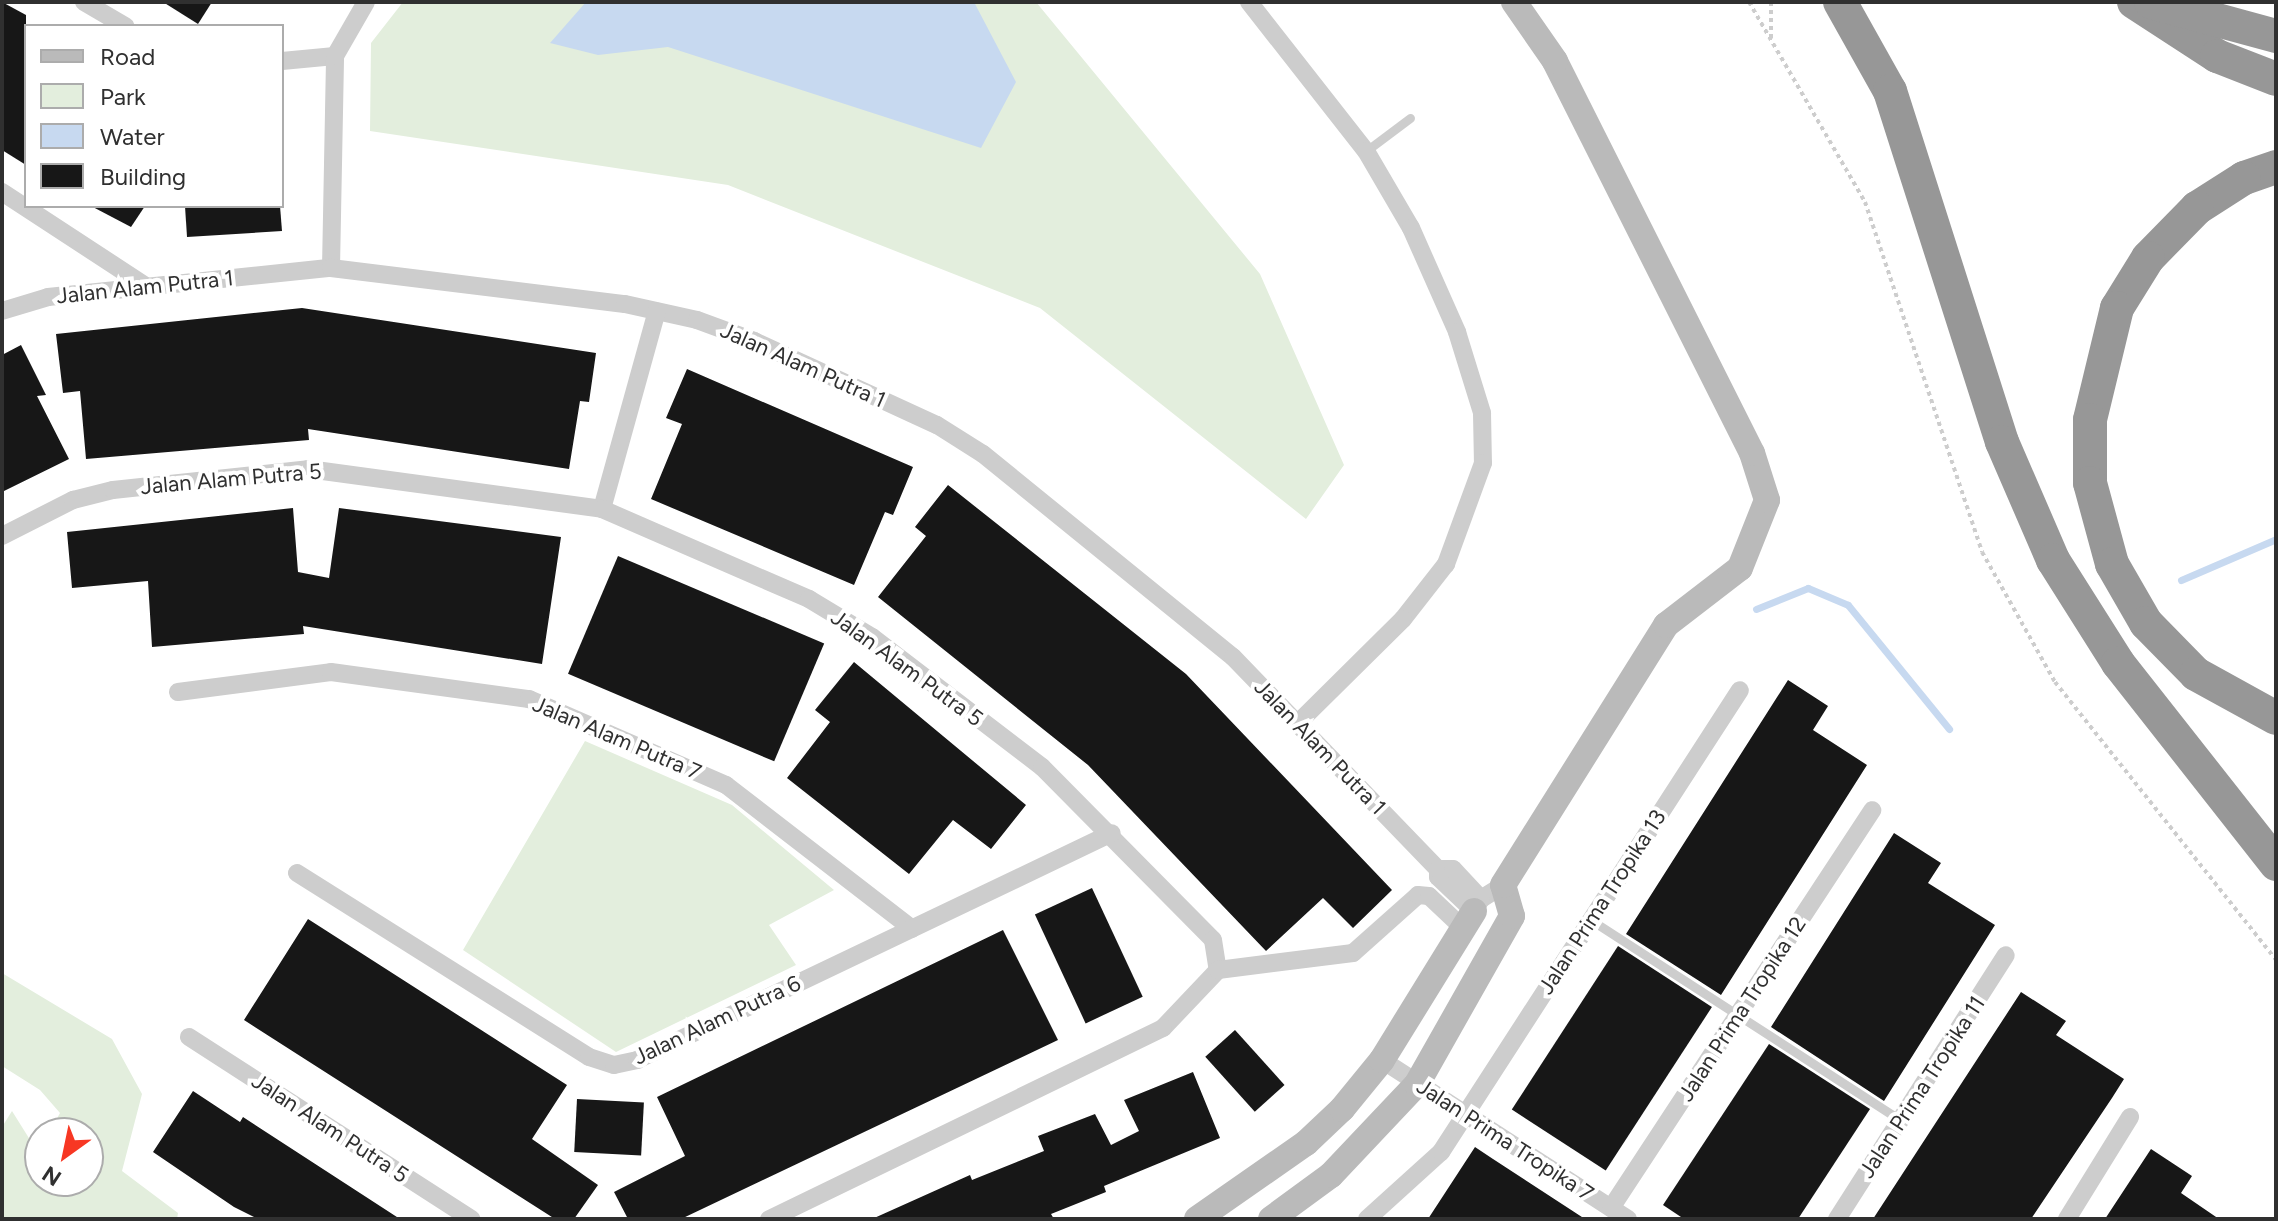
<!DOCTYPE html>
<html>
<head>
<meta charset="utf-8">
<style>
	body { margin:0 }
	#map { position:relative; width:2278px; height:1221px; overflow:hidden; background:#fff; font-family:Figtree,sans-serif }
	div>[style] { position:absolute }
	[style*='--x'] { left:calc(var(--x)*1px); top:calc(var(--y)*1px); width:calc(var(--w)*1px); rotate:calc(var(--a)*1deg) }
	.green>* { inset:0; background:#e3eedd }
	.water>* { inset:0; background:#c7d9f0 }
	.stream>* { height:7px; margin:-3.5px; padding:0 3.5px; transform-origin:3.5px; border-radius:3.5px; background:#c7d9f0 }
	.building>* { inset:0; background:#171717; transform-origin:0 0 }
	.path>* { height:4px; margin-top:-2px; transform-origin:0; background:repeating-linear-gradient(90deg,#cdcdcd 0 4px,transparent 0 8px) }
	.lane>* { height:9px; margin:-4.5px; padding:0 4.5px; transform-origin:4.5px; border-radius:4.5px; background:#cdcdcd }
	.street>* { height:18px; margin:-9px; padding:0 9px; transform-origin:9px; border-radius:9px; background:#cdcdcd }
	.secondary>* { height:26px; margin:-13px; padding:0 13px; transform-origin:13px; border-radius:13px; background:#bababa }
	.highway>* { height:34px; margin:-17px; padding:0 17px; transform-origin:17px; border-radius:17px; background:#979797 }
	span { translate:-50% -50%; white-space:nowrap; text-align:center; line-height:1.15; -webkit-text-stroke:8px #fff; paint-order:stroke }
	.street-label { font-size:22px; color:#303030 }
	.frame { position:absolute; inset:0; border:4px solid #303030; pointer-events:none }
	.legend { position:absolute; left:24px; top:24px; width:260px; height:184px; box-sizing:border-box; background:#fff; border:2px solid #acacac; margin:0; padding:10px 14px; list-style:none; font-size:24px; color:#303030 }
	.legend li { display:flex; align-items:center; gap:16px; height:40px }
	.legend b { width:40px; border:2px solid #acacac }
	.north { position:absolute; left:24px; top:1117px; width:80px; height:80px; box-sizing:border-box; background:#fff; border:2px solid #acacac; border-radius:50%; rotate:213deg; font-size:22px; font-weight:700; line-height:32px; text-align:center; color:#303030 }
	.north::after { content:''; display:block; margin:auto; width:28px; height:36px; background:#f73723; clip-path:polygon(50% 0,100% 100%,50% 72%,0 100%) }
</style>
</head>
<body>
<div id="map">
	<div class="green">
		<div style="clip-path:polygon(403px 2px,1036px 2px,1260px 274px,1344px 465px,1306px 519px,1040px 308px,728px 185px,370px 131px,371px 43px)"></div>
		<div style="clip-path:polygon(585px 741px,732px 805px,834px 890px,769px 925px,796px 965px,616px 1052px,463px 950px)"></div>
		<div style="clip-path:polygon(2px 973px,112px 1039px,142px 1094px,122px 1171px,178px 1213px,177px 1219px,2px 1219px,2px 1127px,12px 1111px,37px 1151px,40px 1148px,40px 1181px,88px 1181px,88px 1133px,49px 1133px,60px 1113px,40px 1090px,2px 1066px)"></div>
	</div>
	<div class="water">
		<div style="clip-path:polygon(586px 2px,974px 2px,1016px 82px,981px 148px,668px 47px,598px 55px,550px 43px)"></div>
	</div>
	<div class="stream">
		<div style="--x:2181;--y:580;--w:103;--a:-23.3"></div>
		<div style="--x:1756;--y:609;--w:56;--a:-22"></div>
		<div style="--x:1808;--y:588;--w:43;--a:23"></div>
		<div style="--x:1848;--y:605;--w:160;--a:50.8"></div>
	</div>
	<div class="building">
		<div style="clip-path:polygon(2px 2px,26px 15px,26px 165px,2px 150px)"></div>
		<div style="clip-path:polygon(163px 2px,212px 2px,198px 24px)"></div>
		<div style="clip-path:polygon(91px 206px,145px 206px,131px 227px)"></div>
		<div style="clip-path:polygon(185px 206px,280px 206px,282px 231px,187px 237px)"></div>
		<div style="clip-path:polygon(302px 308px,596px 353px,589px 402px,580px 401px,569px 469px,308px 429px,309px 440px,86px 459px,80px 391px,63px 393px,56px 334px)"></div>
		<div style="clip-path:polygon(21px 345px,46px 395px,37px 396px,69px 459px,2px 492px,2px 355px)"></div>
		<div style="clip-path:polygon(687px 369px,913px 467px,893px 515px,885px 512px,854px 585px,651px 499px,682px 424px,666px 418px)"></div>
		<div style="clip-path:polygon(948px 485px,1186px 674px,1392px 890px,1353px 928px,1323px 898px,1266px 951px,1088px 765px,878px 597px,926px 536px,915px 527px)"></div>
		<div style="clip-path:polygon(293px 508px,298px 572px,329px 578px,339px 508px,561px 537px,542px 664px,303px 626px,304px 634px,152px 647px,148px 581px,72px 588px,67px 532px)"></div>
		<div style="left:618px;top:556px;width:224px;height:128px;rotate:23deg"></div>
		<div style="clip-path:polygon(854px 662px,1026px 805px,991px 849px,953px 820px,909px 874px,787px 778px,830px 722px,815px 710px)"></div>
		<div style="clip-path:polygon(1788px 680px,1828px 706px,1813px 730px,1867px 765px,1721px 995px,1626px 934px)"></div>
		<div style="clip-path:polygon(1894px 833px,1941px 863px,1928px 883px,1995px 925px,1884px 1101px,1771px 1027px)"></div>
		<div style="left:1092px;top:888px;width:120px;height:63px;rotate:65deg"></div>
		<div style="clip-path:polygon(308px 919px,567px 1085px,532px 1139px,598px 1185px,574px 1219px,555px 1219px,244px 1020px)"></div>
		<div style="clip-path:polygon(1003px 930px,1058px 1040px,681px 1219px,628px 1219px,614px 1192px,685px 1156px,657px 1097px)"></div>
		<div style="left:1618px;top:946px;width:112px;height:195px;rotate:33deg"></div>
		<div style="clip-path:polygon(2021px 992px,2066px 1021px,2056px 1035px,2124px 1079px,2112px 1098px,2031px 1219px,1873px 1219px)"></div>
		<div style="left:1235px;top:1030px;width:74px;height:40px;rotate:48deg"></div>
		<div style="clip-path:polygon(1769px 1044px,1870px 1109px,1798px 1219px,1684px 1219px,1663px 1205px)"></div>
		<div style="clip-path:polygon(1193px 1072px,1220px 1138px,1104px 1186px,1106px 1192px,1051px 1214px,1054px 1219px,872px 1219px,970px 1175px,972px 1180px,1044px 1151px,1038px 1136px,1095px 1114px,1111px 1145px,1139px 1131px,1124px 1100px)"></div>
		<div style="clip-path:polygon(193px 1091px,240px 1122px,243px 1117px,400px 1219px,258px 1219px,234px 1207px,153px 1152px)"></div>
		<div style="left:577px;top:1099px;width:67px;height:53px;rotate:3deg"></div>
		<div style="clip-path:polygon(1475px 1147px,1493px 1159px,1585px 1219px,1428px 1219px)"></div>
		<div style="clip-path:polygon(2151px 1149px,2192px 1176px,2181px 1193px,2219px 1219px,2105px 1219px)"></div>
	</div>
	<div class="path">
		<div style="--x:1749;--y:2;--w:231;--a:59.9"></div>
		<div style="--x:1865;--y:202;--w:369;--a:71.5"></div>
		<div style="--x:1982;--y:552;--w:149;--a:60.7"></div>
		<div style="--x:2055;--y:682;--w:355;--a:51.5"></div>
		<div style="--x:1771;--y:2;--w:36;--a:90"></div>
	</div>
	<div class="lane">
		<div style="--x:1366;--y:151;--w:55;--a:-36.9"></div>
		<div style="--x:1591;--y:920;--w:368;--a:32.9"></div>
	</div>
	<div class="street">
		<div style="--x:84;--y:2;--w:48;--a:30.3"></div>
		<div style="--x:1249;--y:2;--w:189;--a:51.9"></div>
		<div style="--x:1366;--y:151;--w:89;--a:59.7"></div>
		<div style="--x:1411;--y:228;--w:114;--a:66.1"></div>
		<div style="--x:1457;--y:332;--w:85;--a:72.8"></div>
		<div style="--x:1482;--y:413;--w:50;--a:88.9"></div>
		<div style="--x:1483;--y:463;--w:108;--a:110.1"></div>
		<div style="--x:1446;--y:564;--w:70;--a:128"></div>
		<div style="--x:1403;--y:619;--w:148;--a:135.3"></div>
		<div style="--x:282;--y:61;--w:53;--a:-5.4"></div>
		<div style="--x:2;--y:192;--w:173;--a:33.2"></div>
		<div style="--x:331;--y:268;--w:212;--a:-88.9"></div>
		<div style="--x:335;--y:56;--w:62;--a:-60.1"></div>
		<div style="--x:2;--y:311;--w:48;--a:-16.9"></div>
		<div style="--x:48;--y:297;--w:284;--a:-5.9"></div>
		<div style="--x:331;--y:268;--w:296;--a:7"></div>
		<div style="--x:625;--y:304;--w:74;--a:12.5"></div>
		<div style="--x:697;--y:320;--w:61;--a:20.2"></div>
		<div style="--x:754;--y:341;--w:201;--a:24.7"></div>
		<div style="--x:937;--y:425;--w:54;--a:32.2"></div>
		<div style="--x:983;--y:454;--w:322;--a:39.1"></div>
		<div style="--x:1233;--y:657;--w:295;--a:46"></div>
		<div style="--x:602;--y:509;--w:205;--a:-74.5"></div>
		<div style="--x:2;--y:536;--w:80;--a:-26.9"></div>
		<div style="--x:73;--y:500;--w:41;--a:-14"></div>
		<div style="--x:113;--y:490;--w:196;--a:-6.1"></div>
		<div style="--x:308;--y:469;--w:297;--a:7.7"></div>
		<div style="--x:602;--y:509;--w:226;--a:23.5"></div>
		<div style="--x:809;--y:599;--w:74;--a:31.1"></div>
		<div style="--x:872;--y:637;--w:214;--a:37.4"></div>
		<div style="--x:1042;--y:767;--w:243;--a:45.3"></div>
		<div style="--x:1213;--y:940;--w:30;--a:81"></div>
		<div style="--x:1218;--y:970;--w:80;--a:133.5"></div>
		<div style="--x:1163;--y:1028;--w:438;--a:154.1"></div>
		<div style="--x:178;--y:692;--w:154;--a:-7.4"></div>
		<div style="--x:331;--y:672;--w:200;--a:7.8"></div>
		<div style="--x:529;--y:699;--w:215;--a:23.6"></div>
		<div style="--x:726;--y:785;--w:235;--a:37.7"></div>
		<div style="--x:1438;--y:869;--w:8;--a:90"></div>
		<div style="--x:1438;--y:877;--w:50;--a:43.4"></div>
		<div style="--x:1474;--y:911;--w:14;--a:-60"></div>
		<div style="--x:1481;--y:899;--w:26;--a:-32"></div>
		<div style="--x:1438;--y:869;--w:15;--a:0"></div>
		<div style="--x:1453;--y:869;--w:41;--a:47"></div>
		<div style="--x:297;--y:873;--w:345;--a:32.2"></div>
		<div style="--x:589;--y:1057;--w:26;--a:18"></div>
		<div style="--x:614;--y:1065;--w:24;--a:-12"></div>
		<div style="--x:637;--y:1060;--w:526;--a:-25.54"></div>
		<div style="--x:1218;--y:970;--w:136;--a:-7.2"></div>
		<div style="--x:1353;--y:953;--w:87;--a:-41.7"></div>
		<div style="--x:1418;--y:895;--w:11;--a:5"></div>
		<div style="--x:1429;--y:896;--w:47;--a:43.3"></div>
		<div style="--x:189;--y:1037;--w:336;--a:32.8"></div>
		<div style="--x:1382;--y:1060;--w:293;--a:32.9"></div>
		<div style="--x:1611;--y:1208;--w:476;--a:-56.7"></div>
		<div style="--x:1367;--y:1219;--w:100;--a:-42.2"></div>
		<div style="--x:1441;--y:1152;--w:550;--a:-57.09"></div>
		<div style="--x:1837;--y:1219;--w:313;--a:-57.4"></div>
		<div style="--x:2067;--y:1219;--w:120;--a:-58.3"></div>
	</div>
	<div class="secondary">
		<div style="--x:1197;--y:1219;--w:133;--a:-34.9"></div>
		<div style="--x:1306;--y:1143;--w:50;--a:-43.4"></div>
		<div style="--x:1342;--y:1109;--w:63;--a:-50.8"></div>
		<div style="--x:1382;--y:1060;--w:175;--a:-58.3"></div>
		<div style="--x:1271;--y:1219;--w:74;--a:-36.3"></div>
		<div style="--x:1331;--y:1175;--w:125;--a:-46.6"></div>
		<div style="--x:1417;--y:1084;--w:193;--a:-60.5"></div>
		<div style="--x:1512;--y:916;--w:32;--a:-106"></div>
		<div style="--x:1503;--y:885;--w:307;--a:-57.9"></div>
		<div style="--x:1666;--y:625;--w:93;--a:-37.6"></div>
		<div style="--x:1740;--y:568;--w:73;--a:-68.3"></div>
		<div style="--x:1767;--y:500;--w:49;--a:-107.7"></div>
		<div style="--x:1752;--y:453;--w:439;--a:-116.7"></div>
		<div style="--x:1555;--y:61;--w:72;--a:-124.8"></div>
	</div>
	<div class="highway">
		<div style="--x:1840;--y:2;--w:102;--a:60.7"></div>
		<div style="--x:1890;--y:91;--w:368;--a:72.3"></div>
		<div style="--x:2002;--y:442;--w:129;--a:66.6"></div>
		<div style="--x:2053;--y:560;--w:122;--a:57.7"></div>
		<div style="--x:2118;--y:663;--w:256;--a:51.8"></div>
		<div style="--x:2134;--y:2;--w:99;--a:33"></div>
		<div style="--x:2217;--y:56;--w:63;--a:21.3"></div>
		<div style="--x:2151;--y:2;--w:130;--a:15.2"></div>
		<div style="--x:2276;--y:167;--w:34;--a:161"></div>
		<div style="--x:2244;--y:178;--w:56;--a:147.4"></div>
		<div style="--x:2197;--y:208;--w:70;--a:134.4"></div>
		<div style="--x:2148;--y:258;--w:59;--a:121.8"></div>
		<div style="--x:2117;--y:308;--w:115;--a:103.6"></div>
		<div style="--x:2090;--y:420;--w:63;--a:90"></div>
		<div style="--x:2090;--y:483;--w:84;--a:74.8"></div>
		<div style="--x:2112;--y:564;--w:68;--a:60"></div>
		<div style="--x:2146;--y:623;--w:71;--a:45.6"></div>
		<div style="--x:2196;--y:674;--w:91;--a:28.8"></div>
	</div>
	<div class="street-label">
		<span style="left:145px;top:287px;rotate:-6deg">Jalan Alam Putra 1</span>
		<span style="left:803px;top:365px;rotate:24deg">Jalan Alam Putra 1</span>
		<span style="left:231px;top:479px;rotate:-5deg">Jalan Alam Putra 5</span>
		<span style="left:907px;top:668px;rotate:36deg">Jalan Alam Putra 5</span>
		<span style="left:617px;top:738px;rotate:23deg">Jalan Alam Putra 7</span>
		<span style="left:1320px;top:747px;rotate:46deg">Jalan Alam Putra 1</span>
		<span style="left:1602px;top:902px;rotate:-57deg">Jalan Prima Tropika 13</span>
		<span style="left:1742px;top:1009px;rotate:-57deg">Jalan Prima Tropika 12</span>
		<span style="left:717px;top:1020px;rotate:-25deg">Jalan Alam Putra 6</span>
		<span style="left:1922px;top:1087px;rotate:-57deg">Jalan Prima Tropika 11</span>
		<span style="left:330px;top:1128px;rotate:33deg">Jalan Alam Putra 5</span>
		<span style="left:1505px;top:1140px;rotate:33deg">Jalan Prima Tropika 7</span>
	</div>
	<div class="frame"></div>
	<ul class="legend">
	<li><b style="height:10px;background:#bababa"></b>Road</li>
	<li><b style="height:22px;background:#e3eedd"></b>Park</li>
	<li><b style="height:22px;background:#c7d9f0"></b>Water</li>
	<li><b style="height:22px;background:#171717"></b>Building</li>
	</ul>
	<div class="north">N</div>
</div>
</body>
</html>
